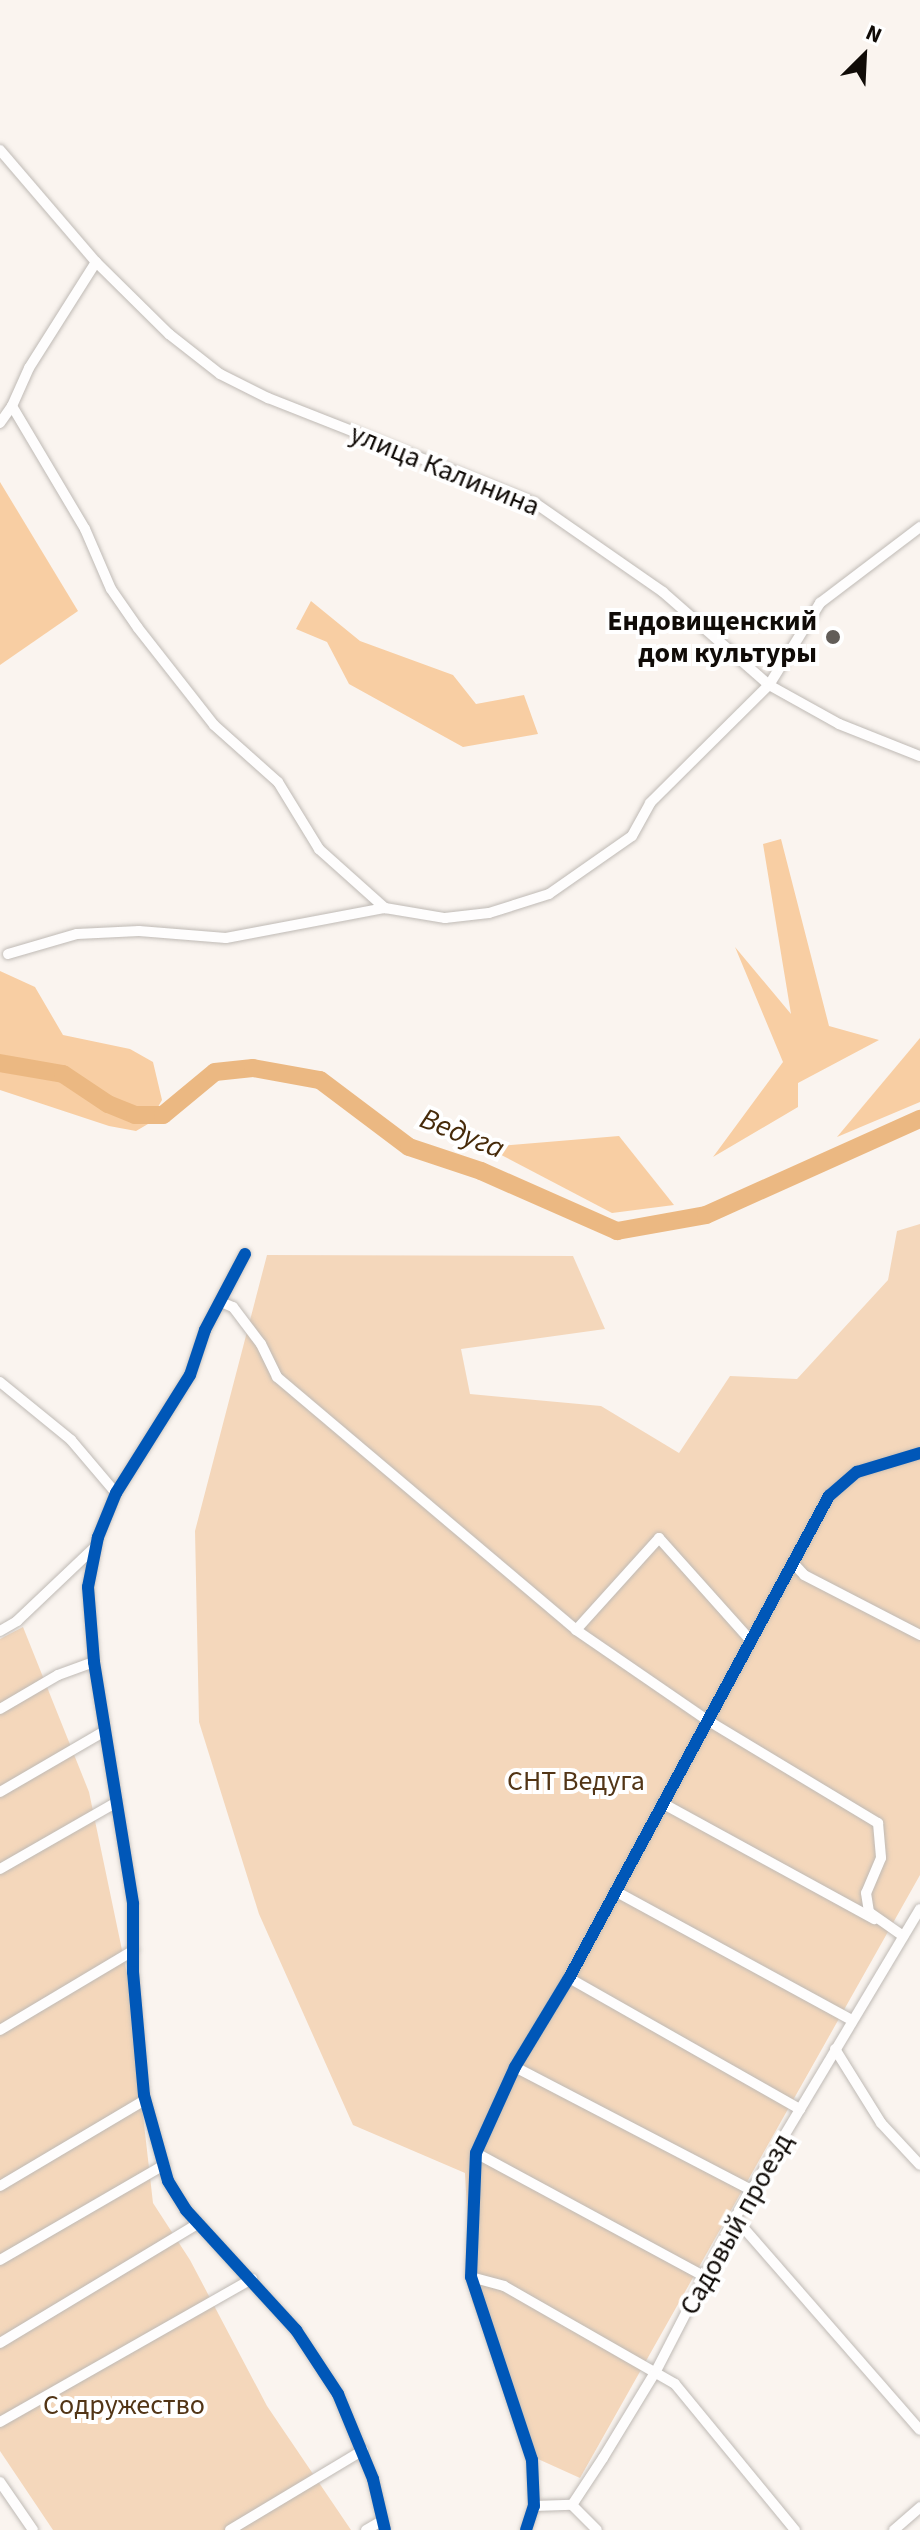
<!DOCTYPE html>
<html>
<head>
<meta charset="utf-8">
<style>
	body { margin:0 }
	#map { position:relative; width:920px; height:2530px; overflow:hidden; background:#faf4ef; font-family:"Source Sans 3",sans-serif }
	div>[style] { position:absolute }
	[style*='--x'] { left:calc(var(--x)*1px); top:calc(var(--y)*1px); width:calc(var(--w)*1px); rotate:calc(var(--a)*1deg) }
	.green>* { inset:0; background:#f4d7bb }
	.forest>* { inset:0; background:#f8cea3 }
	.river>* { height:18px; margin:-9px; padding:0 9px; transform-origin:9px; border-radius:9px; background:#ebb882 }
	.roads { filter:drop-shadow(0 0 2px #bfbab5) drop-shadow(0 0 2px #bfbab5) }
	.minor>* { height:10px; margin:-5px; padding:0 5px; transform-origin:5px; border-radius:5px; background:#fefdfd }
	.cycleway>* { height:12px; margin:-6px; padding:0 6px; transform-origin:6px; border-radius:6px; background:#0057b8 }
	.dots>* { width:22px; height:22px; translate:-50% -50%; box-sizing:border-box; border:4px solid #fff; border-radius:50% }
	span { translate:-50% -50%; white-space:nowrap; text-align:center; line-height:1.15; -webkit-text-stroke:8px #fff; paint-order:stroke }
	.street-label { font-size:28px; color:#100b07 }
	.poi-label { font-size:28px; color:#100b07; font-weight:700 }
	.right { translate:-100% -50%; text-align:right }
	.park-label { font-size:28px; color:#523516 }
	.water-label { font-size:30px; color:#462a09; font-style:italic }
	.north { position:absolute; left:824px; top:16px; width:80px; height:80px; -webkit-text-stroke:6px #fff; paint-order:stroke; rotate:24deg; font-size:22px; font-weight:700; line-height:32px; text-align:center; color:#100b07 }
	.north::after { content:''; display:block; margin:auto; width:28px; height:36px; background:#100b07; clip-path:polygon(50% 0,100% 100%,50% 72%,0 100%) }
</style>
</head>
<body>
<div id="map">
	<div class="green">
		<div style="clip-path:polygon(920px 1224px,920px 1875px,580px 2478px,538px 2459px,472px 2301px,465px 2173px,353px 2125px,259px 1914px,199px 1722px,195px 1531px,267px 1255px,573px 1256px,605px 1329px,461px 1349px,470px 1394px,601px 1406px,679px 1453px,730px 1376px,797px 1379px,888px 1280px,897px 1231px)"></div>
		<div style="clip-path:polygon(23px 1627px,89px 1792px,127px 1974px,153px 2203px,190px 2260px,267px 2406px,351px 2530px,53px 2530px,0 2451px,0 1639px)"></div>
	</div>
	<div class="forest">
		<div style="clip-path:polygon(0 482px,78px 611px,0 665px)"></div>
		<div style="clip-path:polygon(311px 601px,360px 641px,453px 675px,476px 704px,524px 695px,538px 734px,463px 747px,349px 684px,327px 642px,296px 629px)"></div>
		<div style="clip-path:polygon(781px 839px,829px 1026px,879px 1040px,798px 1083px,798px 1107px,713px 1157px,783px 1062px,735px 947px,791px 1014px,763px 844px)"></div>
		<div style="clip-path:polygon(0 971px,35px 987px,63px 1035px,130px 1049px,153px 1062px,162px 1100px,148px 1124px,136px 1131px,109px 1126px,0 1090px)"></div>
		<div style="clip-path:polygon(920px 1038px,920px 1102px,837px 1137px)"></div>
		<div style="clip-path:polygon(619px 1136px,674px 1205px,612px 1213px,486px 1147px)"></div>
	</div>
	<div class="river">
		<div style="--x:0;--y:1063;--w:64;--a:9.9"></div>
		<div style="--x:63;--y:1074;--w:54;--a:33.7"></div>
		<div style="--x:108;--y:1104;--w:29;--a:22"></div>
		<div style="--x:135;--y:1115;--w:28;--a:0"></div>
		<div style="--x:163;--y:1115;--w:67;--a:-39.6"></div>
		<div style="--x:215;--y:1072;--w:38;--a:-6"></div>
		<div style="--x:253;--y:1068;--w:68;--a:10.2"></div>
		<div style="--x:320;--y:1080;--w:111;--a:37"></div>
		<div style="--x:409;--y:1147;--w:76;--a:18.4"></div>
		<div style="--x:481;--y:1171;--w:149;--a:23.8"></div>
		<div style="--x:617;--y:1231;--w:90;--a:-10.2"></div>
		<div style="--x:706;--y:1215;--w:235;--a:-24.2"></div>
	</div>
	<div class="roads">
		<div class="minor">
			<div style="--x:0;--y:150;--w:148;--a:49.4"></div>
			<div style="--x:96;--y:262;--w:103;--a:44.6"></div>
			<div style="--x:169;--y:334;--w:65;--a:38.1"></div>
			<div style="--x:220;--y:374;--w:54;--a:26.6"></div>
			<div style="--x:268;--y:398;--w:287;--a:21.5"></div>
			<div style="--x:535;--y:503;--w:156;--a:34.8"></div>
			<div style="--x:663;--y:592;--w:141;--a:41.3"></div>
			<div style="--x:769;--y:685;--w:80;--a:29.1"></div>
			<div style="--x:839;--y:724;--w:87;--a:21.6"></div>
			<div style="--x:96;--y:262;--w:125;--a:122.3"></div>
			<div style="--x:29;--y:368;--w:42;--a:114.1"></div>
			<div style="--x:12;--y:406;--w:143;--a:59.3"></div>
			<div style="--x:85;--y:529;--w:65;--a:66.6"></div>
			<div style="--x:111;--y:589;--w:47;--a:55.3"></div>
			<div style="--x:138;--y:628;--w:123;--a:51.9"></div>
			<div style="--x:214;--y:725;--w:86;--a:41.7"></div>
			<div style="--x:278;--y:782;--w:79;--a:58.5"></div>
			<div style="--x:319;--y:849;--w:89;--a:41.8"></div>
			<div style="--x:0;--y:423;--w:21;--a:-55"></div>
			<div style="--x:8;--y:954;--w:72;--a:-16.2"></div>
			<div style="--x:77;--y:934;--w:62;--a:-2.8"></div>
			<div style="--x:139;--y:931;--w:87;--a:4.6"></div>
			<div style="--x:226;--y:938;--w:162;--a:-10.7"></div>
			<div style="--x:385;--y:908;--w:61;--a:9.5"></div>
			<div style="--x:445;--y:918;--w:44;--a:-6.5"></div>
			<div style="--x:489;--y:913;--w:63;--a:-17.6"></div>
			<div style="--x:549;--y:894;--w:101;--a:-34.9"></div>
			<div style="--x:632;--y:836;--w:38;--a:-61"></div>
			<div style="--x:650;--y:803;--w:168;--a:-44.8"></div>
			<div style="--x:769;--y:685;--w:97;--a:-58.1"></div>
			<div style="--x:820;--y:603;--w:126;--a:-37.2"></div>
			<div style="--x:245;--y:1254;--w:86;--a:117.8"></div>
			<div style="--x:205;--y:1330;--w:47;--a:108.4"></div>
			<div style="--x:190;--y:1375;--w:139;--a:122.1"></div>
			<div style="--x:116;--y:1493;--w:48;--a:112.2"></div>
			<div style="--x:98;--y:1537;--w:51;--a:101.3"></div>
			<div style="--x:88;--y:1587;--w:75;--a:85.4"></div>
			<div style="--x:94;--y:1662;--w:245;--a:80.8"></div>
			<div style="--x:133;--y:1904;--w:68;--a:90"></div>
			<div style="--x:133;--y:1972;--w:123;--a:84.9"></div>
			<div style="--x:144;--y:2095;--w:89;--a:74.4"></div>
			<div style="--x:168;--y:2181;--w:34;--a:58"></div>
			<div style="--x:186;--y:2210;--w:163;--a:47.5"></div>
			<div style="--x:296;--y:2330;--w:77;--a:56.7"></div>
			<div style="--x:338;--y:2394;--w:92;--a:67.6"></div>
			<div style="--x:373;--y:2479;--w:52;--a:76.8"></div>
			<div style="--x:221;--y:1302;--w:13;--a:23"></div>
			<div style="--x:233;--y:1307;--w:46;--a:52.9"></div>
			<div style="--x:261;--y:1344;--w:37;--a:64"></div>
			<div style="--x:277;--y:1377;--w:392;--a:40.2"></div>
			<div style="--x:576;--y:1630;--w:124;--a:-47.9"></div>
			<div style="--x:659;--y:1538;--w:138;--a:48.2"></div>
			<div style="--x:0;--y:1382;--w:92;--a:39.2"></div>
			<div style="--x:71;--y:1440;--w:70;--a:49.7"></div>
			<div style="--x:793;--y:1563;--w:16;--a:47"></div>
			<div style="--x:804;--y:1575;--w:131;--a:27.3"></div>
			<div style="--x:576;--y:1630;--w:159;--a:34.5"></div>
			<div style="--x:707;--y:1720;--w:200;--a:31.1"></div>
			<div style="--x:878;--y:1823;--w:35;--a:85"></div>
			<div style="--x:881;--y:1858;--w:38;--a:113"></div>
			<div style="--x:866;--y:1893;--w:19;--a:81"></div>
			<div style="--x:869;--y:1912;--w:42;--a:35.2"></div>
			<div style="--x:0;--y:1631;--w:20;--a:-30"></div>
			<div style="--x:17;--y:1621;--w:108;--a:-43.5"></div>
			<div style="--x:0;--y:1709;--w:67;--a:-30.4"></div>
			<div style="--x:58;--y:1675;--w:38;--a:-20"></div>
			<div style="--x:0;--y:1792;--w:121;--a:-30.2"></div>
			<div style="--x:662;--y:1803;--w:242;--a:28.7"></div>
			<div style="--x:0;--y:1869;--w:135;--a:-29.8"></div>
			<div style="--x:615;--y:1891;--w:270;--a:28.6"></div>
			<div style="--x:569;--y:1978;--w:266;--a:29.6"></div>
			<div style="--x:0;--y:2030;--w:156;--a:-30.8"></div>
			<div style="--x:835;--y:2049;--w:87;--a:58.1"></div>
			<div style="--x:881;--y:2123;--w:57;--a:47.1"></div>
			<div style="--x:515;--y:2067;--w:268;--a:27.5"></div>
			<div style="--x:476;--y:2153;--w:260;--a:28.4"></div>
			<div style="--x:0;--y:2186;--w:169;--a:-30.7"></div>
			<div style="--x:735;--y:2218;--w:281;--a:48.9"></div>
			<div style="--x:0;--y:2260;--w:190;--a:-30.1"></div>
			<div style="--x:471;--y:2277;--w:34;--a:15"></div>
			<div style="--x:504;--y:2286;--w:197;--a:29.8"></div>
			<div style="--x:675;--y:2384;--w:189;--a:50.6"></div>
			<div style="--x:0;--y:2343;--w:232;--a:-31.1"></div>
			<div style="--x:0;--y:2422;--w:290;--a:-29.6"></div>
			<div style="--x:0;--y:2482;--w:58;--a:55.5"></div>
			<div style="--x:572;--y:2505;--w:35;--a:45"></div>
			<div style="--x:534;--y:2506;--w:38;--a:-2"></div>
			<div style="--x:572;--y:2505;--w:56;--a:-56.6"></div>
			<div style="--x:603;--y:2458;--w:102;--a:-58.7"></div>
			<div style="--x:656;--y:2371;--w:172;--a:-62.7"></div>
			<div style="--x:735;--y:2218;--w:360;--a:-59.1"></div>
			<div style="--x:230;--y:2530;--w:155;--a:-31"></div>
			<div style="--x:366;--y:2530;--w:20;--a:-30"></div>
			<div style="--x:526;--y:2530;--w:25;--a:-72"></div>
			<div style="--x:534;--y:2506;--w:46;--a:-92.5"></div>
			<div style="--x:532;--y:2460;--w:193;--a:-108.4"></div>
			<div style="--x:471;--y:2277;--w:124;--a:-87.7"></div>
			<div style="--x:476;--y:2153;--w:94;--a:-65.6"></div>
			<div style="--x:515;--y:2067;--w:104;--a:-58.8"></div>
			<div style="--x:569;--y:1978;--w:548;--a:-61.66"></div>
			<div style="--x:829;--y:1496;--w:37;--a:-41"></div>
			<div style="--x:857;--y:1472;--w:66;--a:-16.8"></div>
			<div style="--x:894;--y:2530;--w:35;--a:-41"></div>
		</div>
	</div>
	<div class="cycleway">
		<div style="--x:245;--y:1254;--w:86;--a:117.8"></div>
		<div style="--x:205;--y:1330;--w:47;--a:108.4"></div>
		<div style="--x:190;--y:1375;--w:139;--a:122.1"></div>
		<div style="--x:116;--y:1493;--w:48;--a:112.2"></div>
		<div style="--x:98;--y:1537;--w:51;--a:101.3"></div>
		<div style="--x:88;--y:1587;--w:75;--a:85.4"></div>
		<div style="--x:94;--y:1662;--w:245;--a:80.8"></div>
		<div style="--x:133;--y:1904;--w:68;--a:90"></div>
		<div style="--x:133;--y:1972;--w:123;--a:84.9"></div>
		<div style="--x:144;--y:2095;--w:89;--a:74.4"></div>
		<div style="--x:168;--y:2181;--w:34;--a:58"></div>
		<div style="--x:186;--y:2210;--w:163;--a:47.5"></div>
		<div style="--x:296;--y:2330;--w:77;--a:56.7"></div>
		<div style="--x:338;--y:2394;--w:92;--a:67.6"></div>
		<div style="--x:373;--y:2479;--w:52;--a:76.8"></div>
		<div style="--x:526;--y:2530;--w:25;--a:-72"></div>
		<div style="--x:534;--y:2506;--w:46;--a:-92.5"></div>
		<div style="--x:532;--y:2460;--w:193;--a:-108.4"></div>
		<div style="--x:471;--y:2277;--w:124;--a:-87.7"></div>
		<div style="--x:476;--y:2153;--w:94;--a:-65.6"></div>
		<div style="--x:515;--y:2067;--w:104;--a:-58.8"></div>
		<div style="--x:569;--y:1978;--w:548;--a:-61.66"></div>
		<div style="--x:829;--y:1496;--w:37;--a:-41"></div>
		<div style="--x:857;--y:1472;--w:66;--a:-16.8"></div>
	</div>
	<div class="dots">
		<div style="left:833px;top:637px;background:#625d58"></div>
	</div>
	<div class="street-label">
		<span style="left:445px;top:470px;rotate:22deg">улица Калинина</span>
		<span style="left:736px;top:2224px;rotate:-61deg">Садовый проезд</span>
	</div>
	<div class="poi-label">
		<span class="right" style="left:817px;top:637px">Ендовищенский<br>дом культуры</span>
	</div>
	<div class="park-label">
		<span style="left:576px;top:1781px">СНТ Ведуга</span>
		<span style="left:124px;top:2405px">Содружество</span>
	</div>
	<div class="water-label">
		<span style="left:462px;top:1134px;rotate:22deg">Ведуга</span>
	</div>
	<div class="north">N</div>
</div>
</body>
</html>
